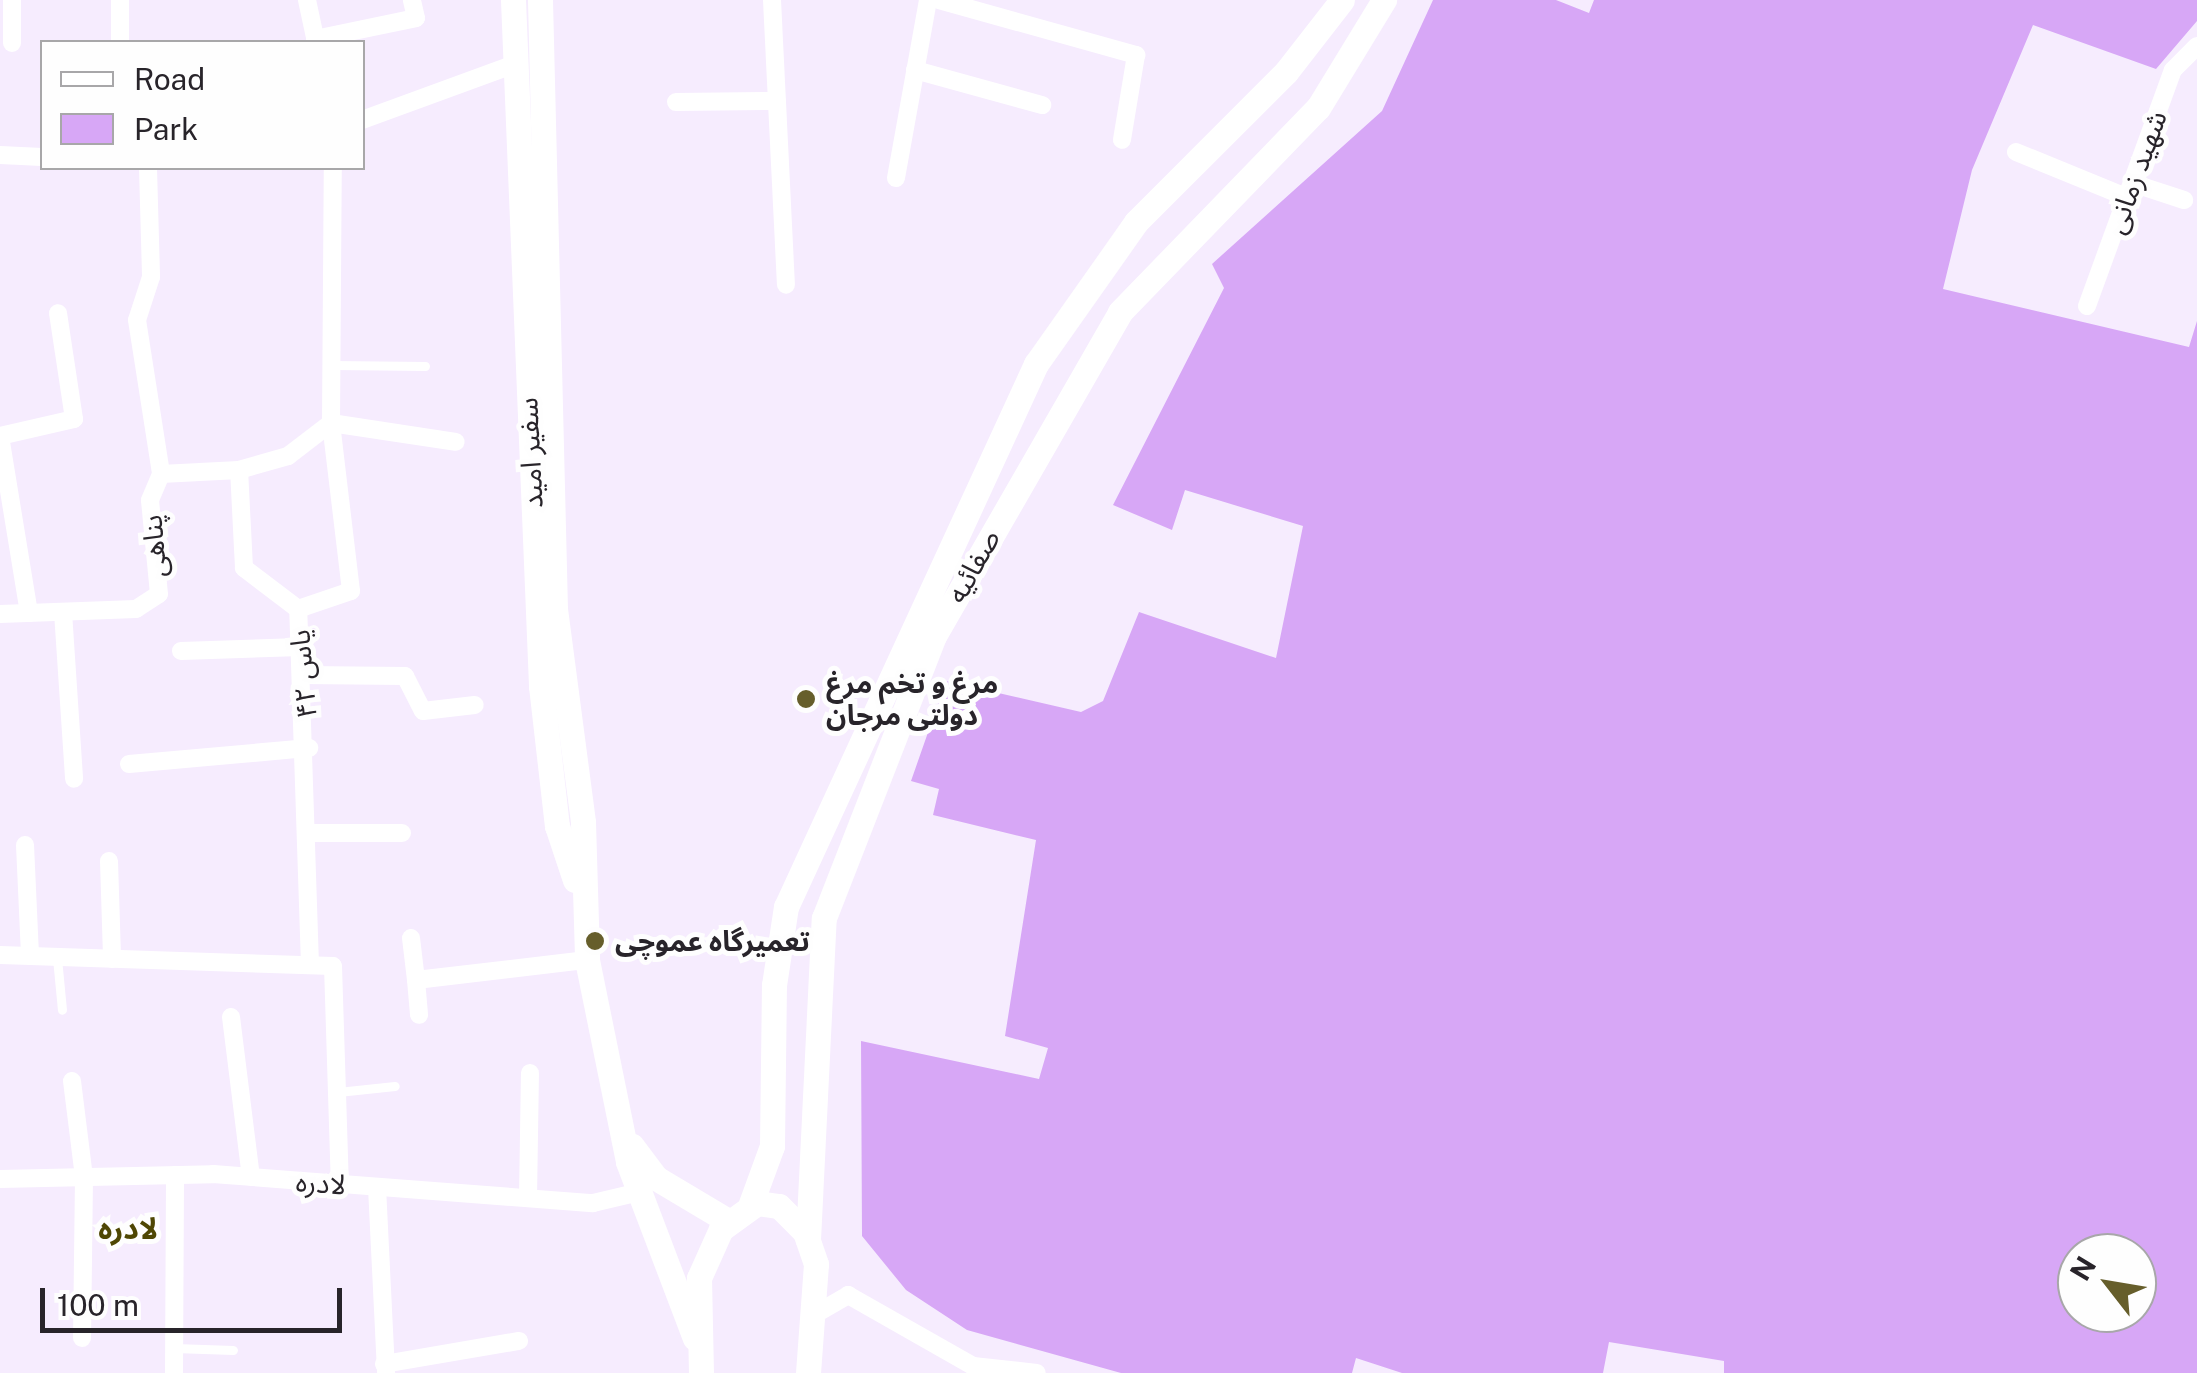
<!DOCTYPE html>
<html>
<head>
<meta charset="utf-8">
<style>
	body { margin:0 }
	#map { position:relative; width:2197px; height:1373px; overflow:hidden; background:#f6ecfe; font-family:"Public Sans","Noto Sans Arabic",sans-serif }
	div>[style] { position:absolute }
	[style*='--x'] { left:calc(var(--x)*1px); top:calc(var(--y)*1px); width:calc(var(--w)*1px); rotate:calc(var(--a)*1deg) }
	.green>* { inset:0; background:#d7a7f6 }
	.lane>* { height:9px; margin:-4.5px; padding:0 4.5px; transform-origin:4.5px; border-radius:4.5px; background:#fff }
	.street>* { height:18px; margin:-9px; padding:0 9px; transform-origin:9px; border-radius:9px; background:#fff }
	.secondary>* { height:25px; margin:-12.5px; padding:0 12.5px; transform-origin:12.5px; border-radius:12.5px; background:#fff }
	.dots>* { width:28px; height:28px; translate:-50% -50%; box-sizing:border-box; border:5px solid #fefefe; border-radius:50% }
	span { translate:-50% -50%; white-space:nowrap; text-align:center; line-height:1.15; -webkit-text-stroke:10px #fefefe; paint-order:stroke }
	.street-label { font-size:28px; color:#28242a }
	.poi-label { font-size:28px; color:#28242a; font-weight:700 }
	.left { translate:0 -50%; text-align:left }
	.neighbourhood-label { font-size:30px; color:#4f4704; font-weight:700 }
	.legend { position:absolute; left:40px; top:40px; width:325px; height:130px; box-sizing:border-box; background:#fefefe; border:2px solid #a8a7a9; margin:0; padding:12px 18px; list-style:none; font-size:30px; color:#28242a }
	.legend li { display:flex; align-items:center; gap:20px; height:50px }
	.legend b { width:50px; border:2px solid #a8a7a9 }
	.north { position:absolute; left:2057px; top:1233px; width:100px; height:100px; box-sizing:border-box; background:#fefefe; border:2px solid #a8a7a9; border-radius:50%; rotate:301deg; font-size:28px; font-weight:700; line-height:40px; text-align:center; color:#28242a }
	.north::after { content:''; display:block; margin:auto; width:35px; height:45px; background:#665e2b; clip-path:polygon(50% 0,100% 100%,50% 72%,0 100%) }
	.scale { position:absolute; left:40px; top:1288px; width:302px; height:45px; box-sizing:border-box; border:5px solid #28242a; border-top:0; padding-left:12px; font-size:30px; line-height:35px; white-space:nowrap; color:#28242a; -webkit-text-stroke:8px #fefefe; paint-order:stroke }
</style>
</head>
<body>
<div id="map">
	<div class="green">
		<div style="clip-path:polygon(evenodd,1433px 0,1556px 0,1589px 13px,1594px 0,2197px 0,2197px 21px,2156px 69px,2033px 25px,1972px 170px,1943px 289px,2189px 347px,2197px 321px,2197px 1373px,1724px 1373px,1724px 1361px,1609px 1342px,1603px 1373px,1402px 1373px,1356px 1358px,1352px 1373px,1121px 1373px,967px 1330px,906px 1290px,862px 1236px,861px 1041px,1039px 1079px,1048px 1048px,1005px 1036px,1036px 840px,933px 815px,939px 789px,911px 781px,946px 681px,1081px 712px,1103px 701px,1139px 612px,1276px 658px,1303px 526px,1185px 490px,1172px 530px,1113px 505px,1224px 288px,1212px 264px,1382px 111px,1433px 0,2077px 1253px,2137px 1253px,2137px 1313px,2077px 1313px,2077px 1253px)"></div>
	</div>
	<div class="lane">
		<div style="--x:332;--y:365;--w:93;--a:0.6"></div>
		<div style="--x:57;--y:958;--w:52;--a:84.5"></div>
		<div style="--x:338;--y:1092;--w:57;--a:-6"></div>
		<div style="--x:174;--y:1348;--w:59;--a:1.9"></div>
	</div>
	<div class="street">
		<div style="--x:12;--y:0;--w:43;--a:90"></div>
		<div style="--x:120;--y:0;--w:42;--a:90"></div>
		<div style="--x:307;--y:0;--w:43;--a:77.9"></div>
		<div style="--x:772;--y:0;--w:285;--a:87.2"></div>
		<div style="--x:939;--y:0;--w:205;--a:15.6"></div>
		<div style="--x:1136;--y:55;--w:86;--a:99.4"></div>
		<div style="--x:315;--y:39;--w:103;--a:-11.7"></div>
		<div style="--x:416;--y:18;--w:18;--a:-103"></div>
		<div style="--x:915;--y:70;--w:132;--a:15.4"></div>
		<div style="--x:676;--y:102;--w:101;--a:-0.6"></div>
		<div style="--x:362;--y:120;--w:160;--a:-20.1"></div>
		<div style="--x:2016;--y:152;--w:119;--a:22.2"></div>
		<div style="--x:0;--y:155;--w:42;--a:2.7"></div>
		<div style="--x:148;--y:168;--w:109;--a:88.4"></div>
		<div style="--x:151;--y:277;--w:45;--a:108"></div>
		<div style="--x:137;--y:320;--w:156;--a:81.1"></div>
		<div style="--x:896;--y:178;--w:181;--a:-79.8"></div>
		<div style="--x:2132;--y:183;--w:55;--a:18.1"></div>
		<div style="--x:2087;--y:306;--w:251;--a:-70"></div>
		<div style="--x:2173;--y:70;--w:34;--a:-45"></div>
		<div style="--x:298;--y:609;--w:56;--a:-18.8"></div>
		<div style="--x:351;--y:591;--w:169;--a:-96.8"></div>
		<div style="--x:331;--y:423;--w:126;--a:8.6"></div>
		<div style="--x:63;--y:612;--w:167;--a:86.2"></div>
		<div style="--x:29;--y:613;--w:179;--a:-99.3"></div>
		<div style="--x:0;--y:436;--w:76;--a:-12.9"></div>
		<div style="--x:74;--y:419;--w:107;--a:-98.6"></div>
		<div style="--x:0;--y:614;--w:136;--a:-2.1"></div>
		<div style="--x:136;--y:609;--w:27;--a:-33"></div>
		<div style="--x:159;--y:594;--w:94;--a:-95.5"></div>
		<div style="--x:150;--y:500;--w:28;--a:-67"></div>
		<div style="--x:161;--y:474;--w:78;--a:-2.9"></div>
		<div style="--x:181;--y:651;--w:120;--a:-1.9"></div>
		<div style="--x:303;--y:675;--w:102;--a:0.6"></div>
		<div style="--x:405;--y:676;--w:39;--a:63"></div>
		<div style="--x:423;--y:711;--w:52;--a:-6.6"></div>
		<div style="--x:129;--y:764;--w:181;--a:-5.1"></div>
		<div style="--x:310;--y:833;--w:92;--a:0"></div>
		<div style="--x:25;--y:845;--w:111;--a:87.4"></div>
		<div style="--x:109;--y:861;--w:98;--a:88.2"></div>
		<div style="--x:411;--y:938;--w:42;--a:83.2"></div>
		<div style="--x:416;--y:980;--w:172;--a:-6.7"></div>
		<div style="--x:0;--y:955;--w:333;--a:1.9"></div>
		<div style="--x:333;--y:966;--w:218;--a:88.2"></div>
		<div style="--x:310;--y:965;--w:356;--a:-91.9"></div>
		<div style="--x:298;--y:609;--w:68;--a:-142.8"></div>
		<div style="--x:244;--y:568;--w:98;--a:-92.9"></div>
		<div style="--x:239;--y:470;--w:51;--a:-15.9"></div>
		<div style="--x:288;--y:456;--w:54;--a:-37.5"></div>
		<div style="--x:331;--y:423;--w:255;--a:-89.6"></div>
		<div style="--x:416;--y:980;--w:35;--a:85"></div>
		<div style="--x:231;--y:1017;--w:161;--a:82.9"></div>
		<div style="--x:72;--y:1081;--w:97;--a:82.9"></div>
		<div style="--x:84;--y:1177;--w:161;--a:90.7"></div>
		<div style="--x:0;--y:1179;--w:213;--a:-1.3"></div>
		<div style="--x:213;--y:1174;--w:381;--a:4.4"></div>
		<div style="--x:593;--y:1203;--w:48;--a:-13.2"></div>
		<div style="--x:377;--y:1187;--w:186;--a:87.2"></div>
		<div style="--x:528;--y:1198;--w:125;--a:-89.1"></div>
		<div style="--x:819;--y:1312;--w:34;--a:-30"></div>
		<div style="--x:848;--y:1295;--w:144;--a:29.6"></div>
		<div style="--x:973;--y:1366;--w:64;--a:6.2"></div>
		<div style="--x:384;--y:1364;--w:137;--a:-9.7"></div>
		<div style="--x:174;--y:1373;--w:198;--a:-89.7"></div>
	</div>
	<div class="secondary">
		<div style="--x:513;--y:0;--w:687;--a:87.66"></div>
		<div style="--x:541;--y:686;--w:141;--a:83.5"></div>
		<div style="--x:557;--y:826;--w:57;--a:71.6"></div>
		<div style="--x:540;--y:0;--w:609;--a:88.59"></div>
		<div style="--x:555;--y:609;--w:215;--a:82.5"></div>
		<div style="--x:583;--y:822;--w:138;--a:88.3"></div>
		<div style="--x:587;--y:960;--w:206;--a:78.5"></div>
		<div style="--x:628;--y:1162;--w:188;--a:69.2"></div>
		<div style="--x:632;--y:1146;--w:40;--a:53"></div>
		<div style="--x:656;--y:1178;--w:84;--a:30.8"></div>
		<div style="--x:750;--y:1206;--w:64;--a:-69.9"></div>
		<div style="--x:772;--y:1146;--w:161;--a:-89.3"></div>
		<div style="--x:774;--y:985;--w:79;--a:-81.3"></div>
		<div style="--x:786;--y:907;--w:598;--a:-65.28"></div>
		<div style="--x:1036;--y:364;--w:174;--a:-54.8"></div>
		<div style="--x:1136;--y:222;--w:212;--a:-45"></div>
		<div style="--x:1286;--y:72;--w:91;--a:-52.1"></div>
		<div style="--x:808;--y:1240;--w:322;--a:-87.2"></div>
		<div style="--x:824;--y:918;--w:303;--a:-68.7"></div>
		<div style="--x:934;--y:636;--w:374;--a:-60.1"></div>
		<div style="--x:1120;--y:312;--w:284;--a:-45.9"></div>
		<div style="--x:1318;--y:108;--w:127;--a:-58.6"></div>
		<div style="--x:701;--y:1373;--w:95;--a:-91.2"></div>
		<div style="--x:699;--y:1278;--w:54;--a:-65.8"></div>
		<div style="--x:721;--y:1229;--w:44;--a:-35.8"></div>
		<div style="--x:757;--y:1203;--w:22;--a:8"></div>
		<div style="--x:779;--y:1206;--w:37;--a:45"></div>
		<div style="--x:805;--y:1232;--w:34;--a:71"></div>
		<div style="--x:816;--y:1264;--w:109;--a:94.2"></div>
	</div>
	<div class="dots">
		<div style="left:806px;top:699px;background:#665e2b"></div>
		<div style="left:595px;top:941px;background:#665e2b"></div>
	</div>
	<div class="street-label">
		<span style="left:2136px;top:172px;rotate:-70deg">شهید زمانی</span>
		<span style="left:530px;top:453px;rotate:-93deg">سفیر امید</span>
		<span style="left:154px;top:546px;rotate:-95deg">پناهی</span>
		<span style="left:973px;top:566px;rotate:-61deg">صفائیه</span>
		<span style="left:303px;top:674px;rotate:-95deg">یاس ۴۲</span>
		<span style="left:321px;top:1183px;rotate:4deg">لادره</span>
	</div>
	<div class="poi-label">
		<span class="left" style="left:826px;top:699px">مرغ و تخم مرغ<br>دولتی مرجان</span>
		<span class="left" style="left:615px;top:941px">تعمیرگاه عموچی</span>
	</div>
	<div class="neighbourhood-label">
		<span style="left:128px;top:1228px">لادره</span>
	</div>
	<ul class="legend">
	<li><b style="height:12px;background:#fff"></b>Road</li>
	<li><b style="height:28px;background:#d7a7f6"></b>Park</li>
	</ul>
	<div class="north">N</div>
	<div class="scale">100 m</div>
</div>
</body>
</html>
